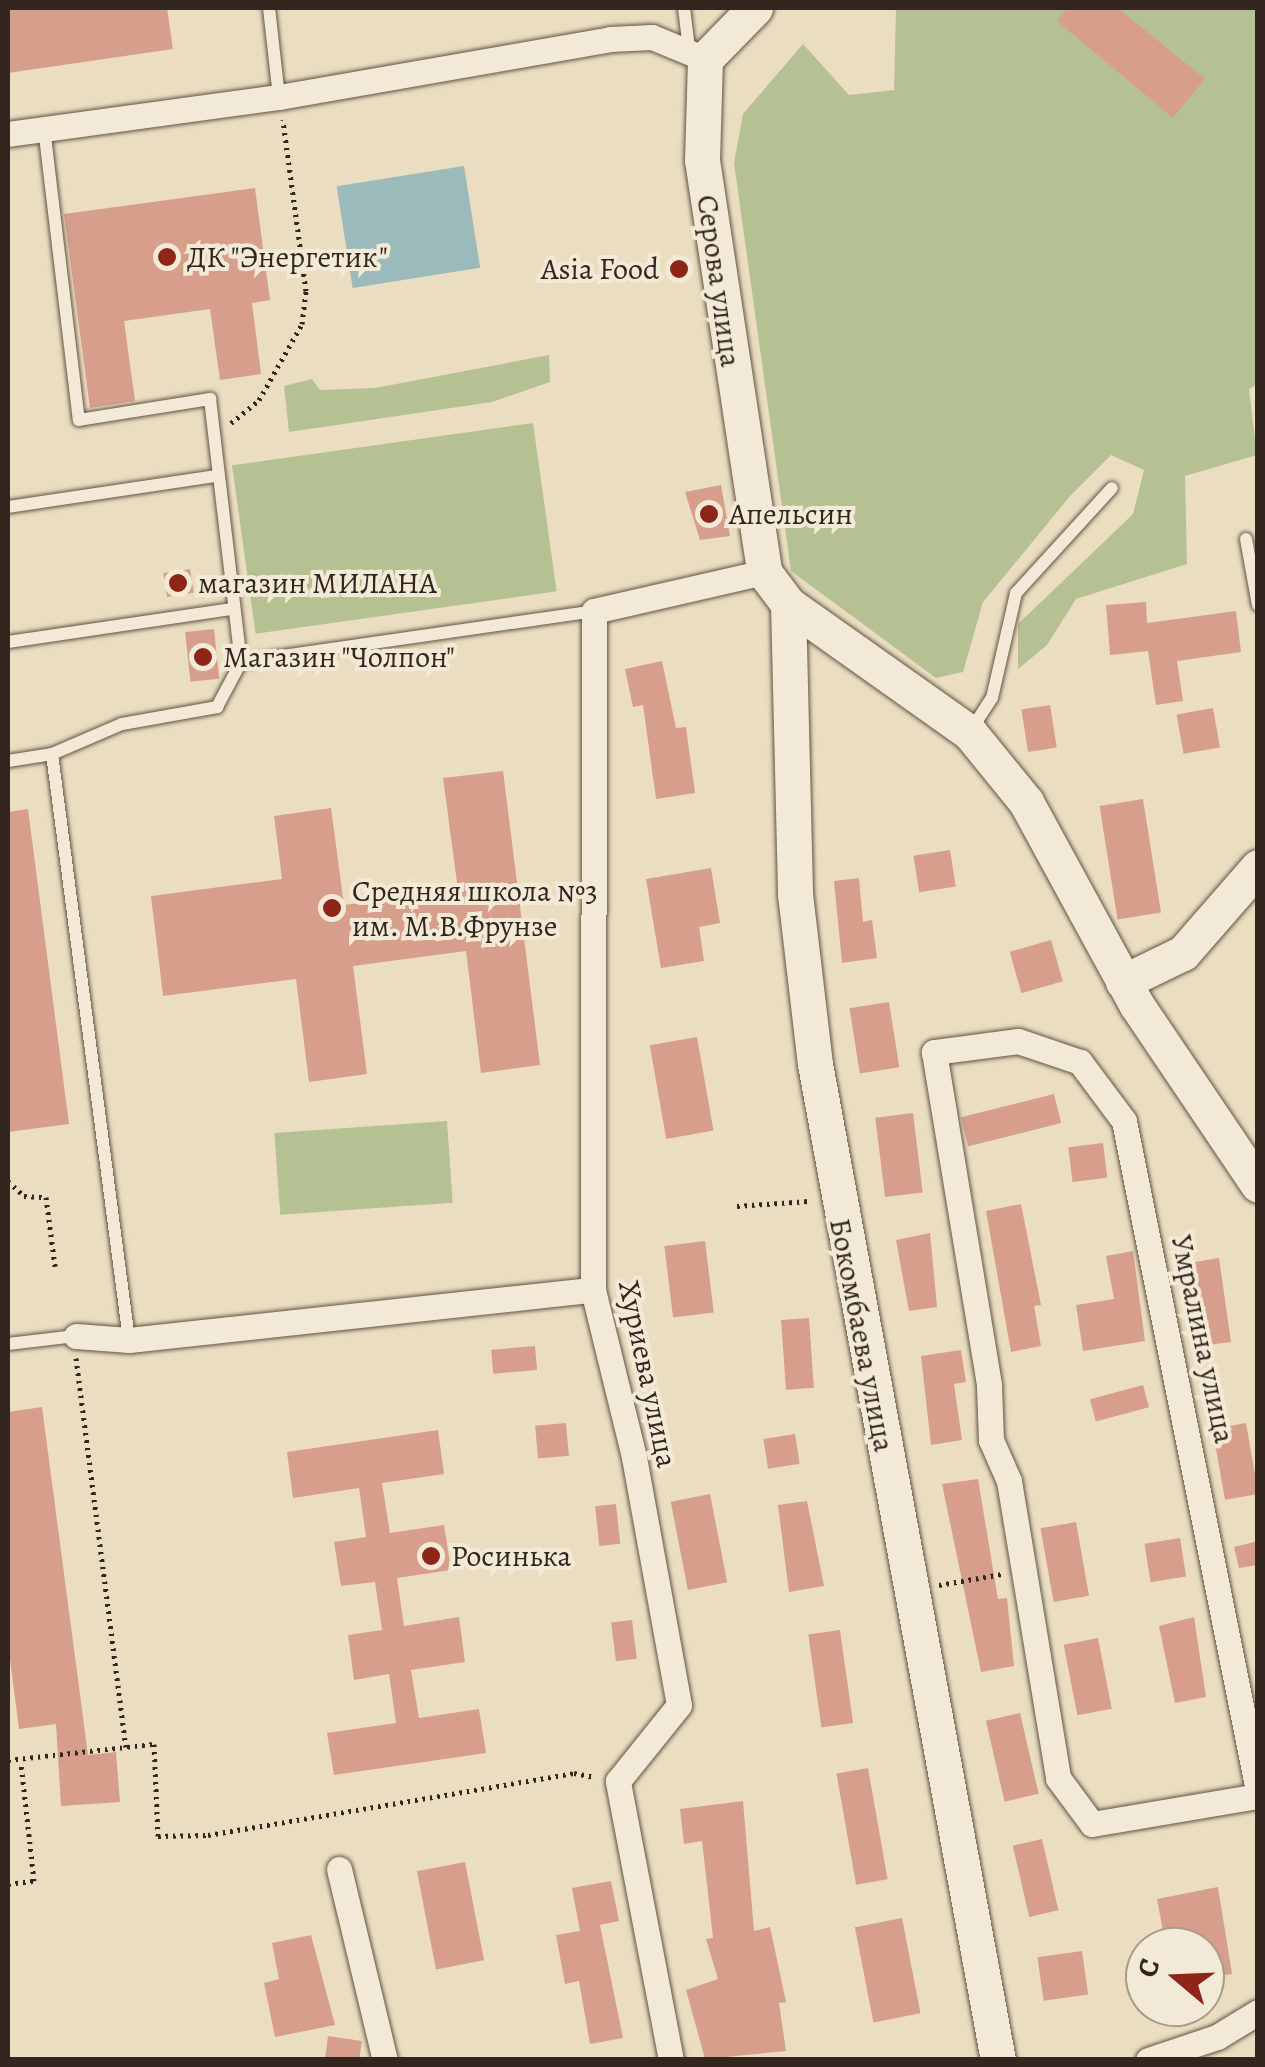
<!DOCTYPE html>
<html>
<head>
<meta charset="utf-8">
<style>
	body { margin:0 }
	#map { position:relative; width:1265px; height:2067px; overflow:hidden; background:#ebdec0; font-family:Alegreya,serif }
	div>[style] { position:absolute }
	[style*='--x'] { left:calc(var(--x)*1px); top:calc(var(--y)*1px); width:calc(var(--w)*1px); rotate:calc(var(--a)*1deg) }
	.green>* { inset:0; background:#b6c193; transform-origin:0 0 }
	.water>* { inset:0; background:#9bbabb; transform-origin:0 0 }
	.building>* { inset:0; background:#d79f8b; transform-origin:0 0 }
	.path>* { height:5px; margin-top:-2.5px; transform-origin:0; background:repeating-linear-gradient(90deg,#33261e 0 2.5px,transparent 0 7.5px) }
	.roads { filter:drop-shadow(0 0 2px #615446) drop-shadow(0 0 2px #615446) }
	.lane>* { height:12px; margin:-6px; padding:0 6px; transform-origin:6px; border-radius:6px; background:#f2ead6 }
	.street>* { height:25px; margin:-12.5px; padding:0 12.5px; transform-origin:12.5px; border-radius:12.5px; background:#f2ead6 }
	.secondary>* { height:35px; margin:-17.5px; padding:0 17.5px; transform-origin:17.5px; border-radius:17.5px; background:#f2ead6 }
	.dots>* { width:28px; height:28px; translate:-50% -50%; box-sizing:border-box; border:5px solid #f2ead6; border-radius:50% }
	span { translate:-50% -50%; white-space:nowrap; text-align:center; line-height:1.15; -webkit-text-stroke:8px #f2ead6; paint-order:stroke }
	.poi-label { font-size:30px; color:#33261e }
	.left { translate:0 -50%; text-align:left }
	.right { translate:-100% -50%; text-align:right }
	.street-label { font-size:30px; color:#33261e }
	.frame { position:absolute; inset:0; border:10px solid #33261e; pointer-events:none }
	.north { position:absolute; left:1125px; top:1927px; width:100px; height:100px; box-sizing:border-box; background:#f2ead6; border:2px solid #a69c8c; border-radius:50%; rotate:289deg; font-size:28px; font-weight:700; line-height:40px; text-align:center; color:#33261e }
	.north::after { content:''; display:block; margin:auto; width:35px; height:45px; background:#8f2418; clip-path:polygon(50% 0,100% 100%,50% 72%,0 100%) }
</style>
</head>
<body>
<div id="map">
	<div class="green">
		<div style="clip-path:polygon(896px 8px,1257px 8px,1258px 384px,1249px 389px,1257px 455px,1185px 476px,1187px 564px,1076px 599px,1047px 645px,1018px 669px,1018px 624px,1133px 514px,1144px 470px,1111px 455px,1071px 495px,983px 602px,963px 672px,936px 678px,791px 571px,734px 163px,743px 114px,803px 44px,849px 95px,894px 90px)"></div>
		<div style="clip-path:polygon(549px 355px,550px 382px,492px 402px,289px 432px,284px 386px,312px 379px,320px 390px,375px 388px)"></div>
		<div style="left:533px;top:423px;width:170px;height:304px;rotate:82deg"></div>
		<div style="left:447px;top:1121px;width:82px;height:173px;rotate:86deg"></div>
	</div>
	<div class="water">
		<div style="left:464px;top:166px;width:103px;height:129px;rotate:81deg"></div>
	</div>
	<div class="building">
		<div style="clip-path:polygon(8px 8px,167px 8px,173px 49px,8px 73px)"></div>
		<div style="clip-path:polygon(1068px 8px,1118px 8px,1205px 79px,1173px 118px,1057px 21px)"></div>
		<div style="clip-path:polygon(255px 188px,270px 300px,252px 303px,261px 374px,220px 380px,210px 309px,124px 321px,135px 401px,90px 408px,64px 214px)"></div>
		<div style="clip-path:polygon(721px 485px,730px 536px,700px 540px,685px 492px)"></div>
		<div style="left:190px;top:569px;width:24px;height:27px;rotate:81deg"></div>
		<div style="clip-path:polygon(1146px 602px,1147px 623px,1236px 611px,1241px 652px,1177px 661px,1183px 701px,1156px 705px,1148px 651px,1110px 655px,1106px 605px)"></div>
		<div style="left:214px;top:629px;width:50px;height:29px;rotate:84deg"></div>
		<div style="clip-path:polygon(662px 661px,676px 728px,686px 727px,695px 793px,656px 799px,643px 705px,633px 707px,625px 669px)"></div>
		<div style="left:1050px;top:705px;width:43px;height:29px;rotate:81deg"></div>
		<div style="left:1213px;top:708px;width:40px;height:37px;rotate:80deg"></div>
		<div style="clip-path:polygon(503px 771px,540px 1065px,481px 1073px,466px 951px,353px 966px,367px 1074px,309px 1082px,296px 979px,163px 996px,151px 896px,282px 879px,274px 816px,331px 808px,344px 905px,458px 890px,443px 778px)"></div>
		<div style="left:1143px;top:799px;width:115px;height:44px;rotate:81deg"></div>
		<div style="clip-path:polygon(28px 809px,69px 1124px,8px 1132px,8px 812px)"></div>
		<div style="left:950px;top:850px;width:37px;height:37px;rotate:81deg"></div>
		<div style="clip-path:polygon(711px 868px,720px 923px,699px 927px,704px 961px,661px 968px,646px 879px)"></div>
		<div style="clip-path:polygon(859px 878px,863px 922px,872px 920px,877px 958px,842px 963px,834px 881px)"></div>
		<div style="left:1051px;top:940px;width:43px;height:43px;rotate:74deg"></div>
		<div style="left:889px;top:1002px;width:66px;height:40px;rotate:81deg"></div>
		<div style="left:697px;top:1037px;width:95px;height:48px;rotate:80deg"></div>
		<div style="left:1054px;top:1094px;width:30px;height:96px;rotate:76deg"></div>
		<div style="left:913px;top:1113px;width:80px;height:38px;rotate:83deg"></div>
		<div style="left:1103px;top:1143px;width:35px;height:35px;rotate:83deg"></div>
		<div style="clip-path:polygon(1021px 1204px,1041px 1305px,1034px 1306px,1041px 1346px,1011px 1352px,986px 1211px)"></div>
		<div style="clip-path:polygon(930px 1233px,937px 1307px,909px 1311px,896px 1240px)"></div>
		<div style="left:705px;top:1241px;width:72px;height:41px;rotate:83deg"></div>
		<div style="clip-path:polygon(1133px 1251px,1145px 1341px,1083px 1351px,1076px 1305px,1114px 1299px,1106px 1256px)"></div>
		<div style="clip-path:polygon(1219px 1258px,1231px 1342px,1200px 1346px,1195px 1262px)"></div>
		<div style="left:809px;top:1318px;width:70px;height:28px;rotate:86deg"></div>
		<div style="left:535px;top:1346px;width:24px;height:44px;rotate:85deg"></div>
		<div style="clip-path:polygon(961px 1350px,966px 1382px,954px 1384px,962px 1440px,931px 1445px,921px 1356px)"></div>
		<div style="left:1143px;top:1385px;width:23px;height:55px;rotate:75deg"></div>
		<div style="clip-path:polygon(42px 1407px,88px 1755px,116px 1752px,120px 1802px,61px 1806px,56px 1724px,19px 1729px,8px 1644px,8px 1412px)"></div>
		<div style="left:566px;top:1423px;width:33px;height:31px;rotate:85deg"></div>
		<div style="left:1246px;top:1423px;width:72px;height:34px;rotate:80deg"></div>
		<div style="clip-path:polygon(438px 1430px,444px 1474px,382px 1483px,390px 1533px,444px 1525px,451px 1570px,397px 1578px,404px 1626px,459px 1617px,465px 1662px,411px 1670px,419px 1718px,479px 1709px,486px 1753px,334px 1775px,327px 1733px,396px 1723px,389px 1674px,354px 1680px,348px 1635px,382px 1630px,375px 1582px,341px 1586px,334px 1542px,366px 1537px,359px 1488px,293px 1498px,287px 1452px)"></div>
		<div style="left:795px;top:1434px;width:30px;height:32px;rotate:81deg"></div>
		<div style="clip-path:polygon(978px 1479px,998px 1599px,1007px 1598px,1014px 1666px,981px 1672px,942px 1484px)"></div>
		<div style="left:710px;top:1494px;width:90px;height:40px;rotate:79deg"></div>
		<div style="clip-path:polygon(807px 1501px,824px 1586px,789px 1592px,778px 1505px)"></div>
		<div style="left:616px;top:1504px;width:40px;height:21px;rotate:84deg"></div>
		<div style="left:1076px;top:1522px;width:75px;height:36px;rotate:80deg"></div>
		<div style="left:1180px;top:1538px;width:39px;height:36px;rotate:81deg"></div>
		<div style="clip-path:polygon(1258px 1541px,1258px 1565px,1239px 1568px,1234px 1547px)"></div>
		<div style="clip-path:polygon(1194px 1617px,1206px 1697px,1175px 1703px,1159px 1626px)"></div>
		<div style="left:632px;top:1620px;width:39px;height:21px;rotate:83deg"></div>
		<div style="left:840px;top:1630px;width:94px;height:32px;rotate:82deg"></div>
		<div style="left:1098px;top:1638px;width:72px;height:35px;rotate:79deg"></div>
		<div style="left:1020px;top:1713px;width:83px;height:35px;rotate:77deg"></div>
		<div style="left:868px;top:1768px;width:113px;height:32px;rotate:80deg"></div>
		<div style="clip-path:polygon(743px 1801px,754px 1931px,770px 1927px,786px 2002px,779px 2003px,786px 2051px,705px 2059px,686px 1990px,718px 1979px,706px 1939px,713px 1938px,702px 1841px,684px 1844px,680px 1809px)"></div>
		<div style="left:1042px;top:1839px;width:73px;height:30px;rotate:77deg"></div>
		<div style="left:465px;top:1862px;width:100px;height:49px;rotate:79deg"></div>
		<div style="clip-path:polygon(611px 1881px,619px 1921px,600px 1925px,623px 2038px,590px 2044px,579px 1981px,565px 1984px,556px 1935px,580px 1931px,572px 1888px)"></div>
		<div style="clip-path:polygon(1218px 1887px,1232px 1974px,1205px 1978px,1205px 1947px,1166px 1947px,1157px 1899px)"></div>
		<div style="left:902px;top:1918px;width:97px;height:48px;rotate:79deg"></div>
		<div style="clip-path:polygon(311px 1935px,335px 2025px,275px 2037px,264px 1983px,279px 1979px,272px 1943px)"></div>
		<div style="left:1082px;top:1951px;width:44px;height:45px;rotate:82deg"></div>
		<div style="clip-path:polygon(328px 2036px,362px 2041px,359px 2060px,325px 2060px)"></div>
	</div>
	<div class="path">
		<div style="--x:231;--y:423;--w:36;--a:-39"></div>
		<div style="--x:259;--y:400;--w:87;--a:-60.5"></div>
		<div style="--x:302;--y:324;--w:33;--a:-83"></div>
		<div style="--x:306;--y:291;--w:173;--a:-97.7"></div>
		<div style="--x:8;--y:1181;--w:22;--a:43"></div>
		<div style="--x:24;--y:1196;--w:22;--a:3"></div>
		<div style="--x:46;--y:1197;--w:70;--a:82.6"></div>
		<div style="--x:737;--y:1206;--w:72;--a:-4"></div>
		<div style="--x:76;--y:1358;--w:392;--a:82.7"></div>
		<div style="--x:939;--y:1585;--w:64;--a:-9.9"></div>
		<div style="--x:8;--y:1760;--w:147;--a:-6.3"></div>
		<div style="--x:154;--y:1744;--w:92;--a:87.5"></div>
		<div style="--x:158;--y:1836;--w:50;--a:-1.1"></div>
		<div style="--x:208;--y:1835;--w:371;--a:-9.6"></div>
		<div style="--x:574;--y:1773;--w:21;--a:11"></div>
		<div style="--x:8;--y:1884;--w:26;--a:-7"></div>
		<div style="--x:34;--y:1881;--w:119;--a:-96.3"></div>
	</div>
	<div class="roads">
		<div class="lane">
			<div style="--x:269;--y:8;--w:90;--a:83.6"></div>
			<div style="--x:684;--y:8;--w:41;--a:83"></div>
			<div style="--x:44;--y:128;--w:294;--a:83.2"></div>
			<div style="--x:79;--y:420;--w:133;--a:-9.1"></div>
			<div style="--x:210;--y:399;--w:265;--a:83.3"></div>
			<div style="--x:241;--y:662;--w:357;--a:-8.2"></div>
			<div style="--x:8;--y:507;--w:210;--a:-8.5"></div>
			<div style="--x:1246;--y:539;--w:67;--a:79.7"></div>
			<div style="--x:8;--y:642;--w:225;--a:-8.4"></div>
			<div style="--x:971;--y:730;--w:38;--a:-57"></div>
			<div style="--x:992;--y:698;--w:108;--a:-77.1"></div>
			<div style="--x:1016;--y:593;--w:142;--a:-47.6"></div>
			<div style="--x:52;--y:754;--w:591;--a:82.51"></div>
			<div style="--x:8;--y:761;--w:45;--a:-9"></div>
			<div style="--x:52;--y:754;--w:76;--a:-23.2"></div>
			<div style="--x:122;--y:724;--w:97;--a:-10.1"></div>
			<div style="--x:217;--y:707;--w:51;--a:-61.9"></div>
			<div style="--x:8;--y:1344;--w:68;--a:-6.7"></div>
		</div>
		<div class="street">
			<div style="--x:8;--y:134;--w:274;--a:-7.8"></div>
			<div style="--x:279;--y:97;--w:336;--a:-9.9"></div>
			<div style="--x:610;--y:39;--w:42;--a:-2.7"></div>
			<div style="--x:652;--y:37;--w:57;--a:22.5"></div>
			<div style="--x:76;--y:1336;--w:53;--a:4.3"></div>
			<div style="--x:129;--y:1340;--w:467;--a:-6.2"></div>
			<div style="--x:1258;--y:1791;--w:683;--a:-101.31"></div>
			<div style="--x:1124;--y:1121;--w:74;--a:-126.7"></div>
			<div style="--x:1080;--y:1062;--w:65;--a:-161.3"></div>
			<div style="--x:1018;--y:1041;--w:85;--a:172.5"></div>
			<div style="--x:934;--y:1052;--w:338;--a:80.6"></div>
			<div style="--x:989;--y:1386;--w:54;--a:87.9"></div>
			<div style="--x:991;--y:1440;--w:45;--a:66.3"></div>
			<div style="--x:1009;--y:1481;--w:301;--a:80.6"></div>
			<div style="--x:1058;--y:1778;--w:57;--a:53.5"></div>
			<div style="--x:1092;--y:1824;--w:168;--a:-9.6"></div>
			<div style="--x:339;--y:1869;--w:196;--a:76.5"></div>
			<div style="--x:671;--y:2060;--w:284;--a:-100.8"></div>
			<div style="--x:618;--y:1781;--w:97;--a:-51.2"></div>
			<div style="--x:679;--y:1705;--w:252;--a:-100.3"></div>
			<div style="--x:634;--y:1457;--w:172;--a:-103.8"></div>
			<div style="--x:593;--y:1290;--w:679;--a:-89.92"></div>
			<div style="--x:594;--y:611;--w:174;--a:-12.9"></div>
			<div style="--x:1148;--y:2060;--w:73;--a:-18.4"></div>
			<div style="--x:1217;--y:2037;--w:48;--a:-31.4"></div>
		</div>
		<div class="secondary">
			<div style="--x:755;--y:8;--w:71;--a:134.4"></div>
			<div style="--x:705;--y:59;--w:101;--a:91.7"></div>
			<div style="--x:702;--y:160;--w:417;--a:81.4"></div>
			<div style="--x:764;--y:572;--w:40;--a:53"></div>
			<div style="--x:788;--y:604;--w:223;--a:35.3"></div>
			<div style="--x:970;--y:733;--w:89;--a:50.9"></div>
			<div style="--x:1026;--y:802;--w:230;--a:61.4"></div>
			<div style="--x:1136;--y:1004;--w:218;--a:56"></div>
			<div style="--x:788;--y:604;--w:290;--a:88.6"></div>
			<div style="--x:795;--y:894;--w:171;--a:83.3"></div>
			<div style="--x:815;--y:1064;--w:1013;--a:79.59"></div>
			<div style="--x:1123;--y:982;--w:67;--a:-25.8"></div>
			<div style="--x:1183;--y:953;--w:114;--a:-48.9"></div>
		</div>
	</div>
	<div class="dots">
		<div style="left:167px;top:257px;background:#8f2418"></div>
		<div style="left:679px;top:269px;background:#8f2418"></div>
		<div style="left:709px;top:514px;background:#8f2418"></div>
		<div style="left:178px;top:583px;background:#8f2418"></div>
		<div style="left:203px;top:657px;background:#8f2418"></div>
		<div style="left:332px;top:908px;background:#8f2418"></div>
		<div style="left:431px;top:1556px;background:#8f2418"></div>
	</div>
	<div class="poi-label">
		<span class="left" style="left:187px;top:257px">ДК "Энергетик"</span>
		<span class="right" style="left:659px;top:269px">Asia Food</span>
		<span class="left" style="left:729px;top:514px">Апельсин</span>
		<span class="left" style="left:198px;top:583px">магазин МИЛАНА</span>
		<span class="left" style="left:223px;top:657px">Магазин "Чолпон"</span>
		<span class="left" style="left:352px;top:908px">Средняя школа №3<br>им. М.В.Фрунзе</span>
		<span class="left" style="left:451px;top:1556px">Росинька</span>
	</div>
	<div class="street-label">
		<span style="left:719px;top:281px;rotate:82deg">Серова улица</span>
		<span style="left:862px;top:1335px;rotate:79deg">Бокомбаева улица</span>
		<span style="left:1203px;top:1339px;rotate:78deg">Умралина улица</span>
		<span style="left:648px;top:1374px;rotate:78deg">Хуриева улица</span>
	</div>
	<div class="frame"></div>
	<div class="north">С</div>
</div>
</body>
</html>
